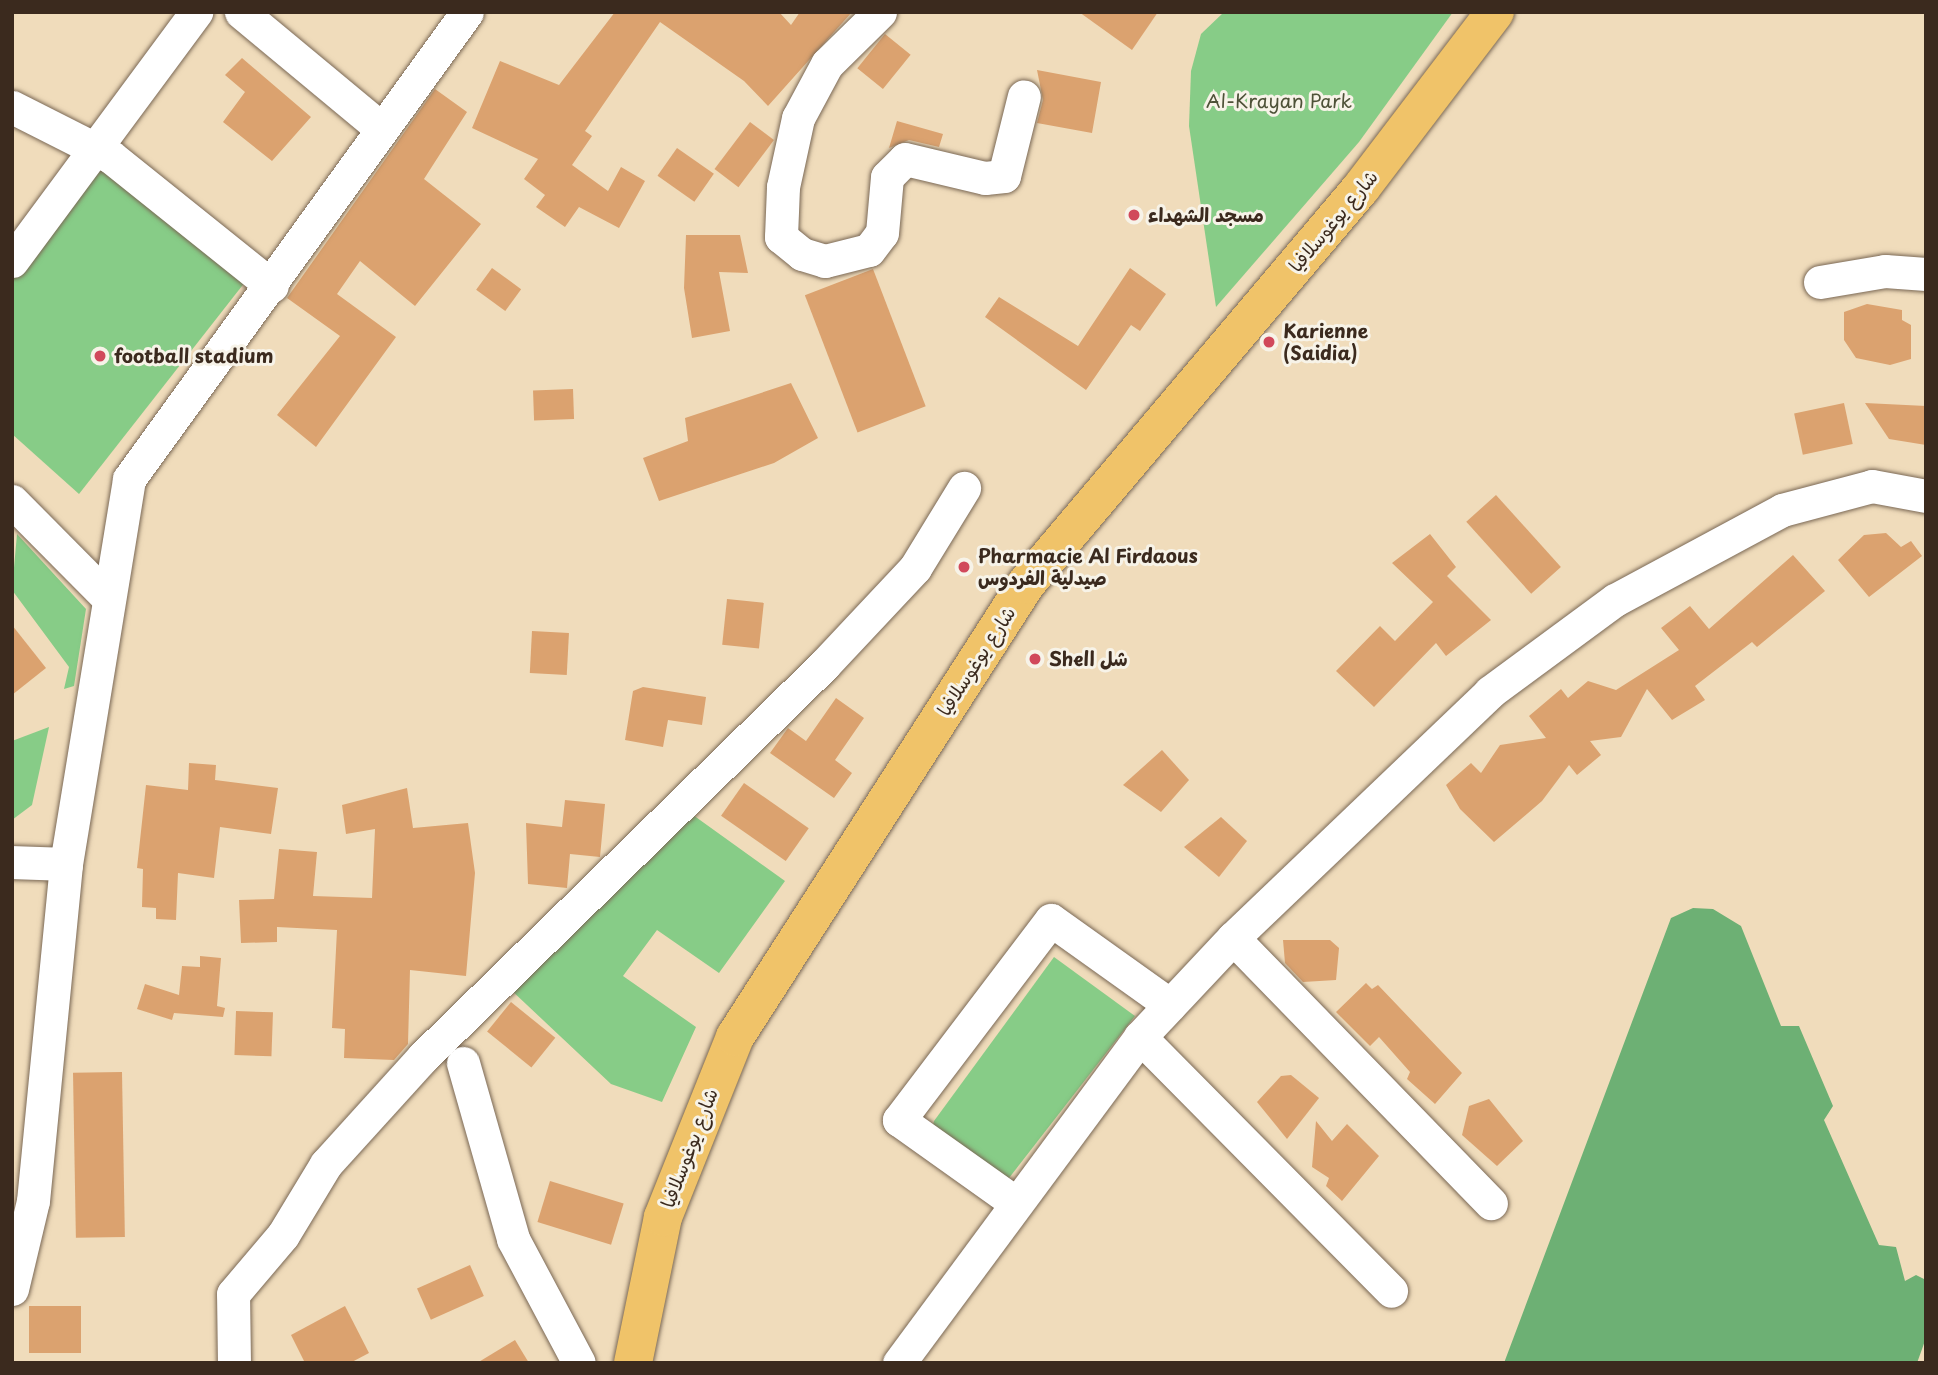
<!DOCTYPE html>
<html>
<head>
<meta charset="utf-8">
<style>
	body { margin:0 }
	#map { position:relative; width:1938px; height:1375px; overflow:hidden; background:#f0dcbb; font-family:"Playpen Sans","Playpen Sans Arabic",sans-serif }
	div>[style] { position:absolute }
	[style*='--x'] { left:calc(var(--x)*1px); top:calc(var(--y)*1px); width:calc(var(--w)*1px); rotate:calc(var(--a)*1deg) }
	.green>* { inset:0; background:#87cc87 }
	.forest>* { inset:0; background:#6db074 }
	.building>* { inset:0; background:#dba26f; transform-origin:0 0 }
	.roads { filter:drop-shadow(0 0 2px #7a6855) drop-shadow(0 0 2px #7a6855) }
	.minor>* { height:33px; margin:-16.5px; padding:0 16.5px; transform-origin:16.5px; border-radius:16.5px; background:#fff }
	.major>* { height:38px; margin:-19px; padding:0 19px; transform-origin:19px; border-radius:19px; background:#f0c369 }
	.dots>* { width:19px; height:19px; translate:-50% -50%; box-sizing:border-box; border:4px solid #f7f3e8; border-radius:50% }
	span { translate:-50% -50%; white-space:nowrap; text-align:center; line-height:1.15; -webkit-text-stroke:6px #f7f3e8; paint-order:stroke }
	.park-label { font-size:19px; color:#4e5238 }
	.poi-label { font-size:19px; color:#3b2a1e; font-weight:700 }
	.left { translate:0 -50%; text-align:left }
	.street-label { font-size:19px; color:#3b2a1e }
	.frame { position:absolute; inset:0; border:14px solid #3b2a1e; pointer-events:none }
</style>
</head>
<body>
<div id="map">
	<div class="green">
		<div style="clip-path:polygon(1224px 12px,1453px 12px,1359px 142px,1216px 307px,1189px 126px,1191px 71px,1201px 34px)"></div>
		<div style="clip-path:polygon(105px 154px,249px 277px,79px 494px,12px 434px,12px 276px)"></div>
		<div style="clip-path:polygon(17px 534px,86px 609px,74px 686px,64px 689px,69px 667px,12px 590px)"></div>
		<div style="clip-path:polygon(49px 727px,32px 805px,12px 820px,12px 741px)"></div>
		<div style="clip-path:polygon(693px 815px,785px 881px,719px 973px,657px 930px,623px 976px,696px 1027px,662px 1102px,611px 1084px,510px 989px)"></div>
		<div style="clip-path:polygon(1054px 957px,1135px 1016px,1002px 1187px,931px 1133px,934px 1121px)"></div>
	</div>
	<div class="forest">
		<div style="clip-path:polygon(1693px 908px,1713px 909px,1741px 926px,1781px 1026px,1799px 1026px,1833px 1106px,1824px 1120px,1879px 1245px,1896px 1247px,1905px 1281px,1916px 1275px,1926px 1280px,1926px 1338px,1917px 1363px,1504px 1363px,1671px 918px)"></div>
	</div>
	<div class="building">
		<div style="clip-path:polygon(615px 12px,779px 12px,791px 25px,800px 12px,852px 12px,768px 106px,744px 81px,660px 22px,585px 131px,592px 136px,572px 165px,608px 191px,621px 167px,645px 181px,619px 228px,579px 207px,565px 227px,536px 207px,545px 195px,524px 179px,538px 159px,472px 128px,500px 61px,559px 85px)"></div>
		<div style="clip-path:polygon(1079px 12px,1158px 12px,1132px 50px)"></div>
		<div style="left:885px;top:34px;width:33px;height:44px;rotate:39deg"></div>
		<div style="clip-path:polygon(242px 58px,311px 117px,272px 161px,223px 122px,245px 92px,225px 75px)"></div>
		<div style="clip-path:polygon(1037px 70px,1101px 82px,1092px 133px,1037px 123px,1043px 100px)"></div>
		<div style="clip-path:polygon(435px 89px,467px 112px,424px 179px,481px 224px,415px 306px,360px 261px,337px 294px,396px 337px,316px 447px,277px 415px,340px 336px,287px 298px)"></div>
		<div style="clip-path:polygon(897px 121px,943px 134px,939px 147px,909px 140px,889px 148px)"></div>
		<div style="left:750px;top:122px;width:30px;height:59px;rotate:37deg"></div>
		<div style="left:677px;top:148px;width:45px;height:34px;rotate:35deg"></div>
		<div style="clip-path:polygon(686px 235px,740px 235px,748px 273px,719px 272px,730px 331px,692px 338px,684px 288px)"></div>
		<div style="left:492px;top:268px;width:36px;height:27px;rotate:36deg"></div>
		<div style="clip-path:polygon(1130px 268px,1166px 294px,1140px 331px,1131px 325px,1086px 390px,985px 317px,999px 297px,1078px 346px)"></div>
		<div style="left:873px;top:269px;width:147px;height:73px;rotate:69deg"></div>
		<div style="clip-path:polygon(1867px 304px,1902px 310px,1902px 320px,1911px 325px,1911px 359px,1890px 365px,1856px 358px,1844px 340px,1844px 312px)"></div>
		<div style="clip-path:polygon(791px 383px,818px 438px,774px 463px,659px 501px,643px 458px,688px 441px,685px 418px)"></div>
		<div style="left:573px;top:389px;width:30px;height:40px;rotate:88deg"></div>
		<div style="left:1844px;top:403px;width:42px;height:51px;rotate:78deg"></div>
		<div style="clip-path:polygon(1865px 403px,1926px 406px,1926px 445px,1889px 439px)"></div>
		<div style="left:1496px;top:495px;width:97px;height:40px;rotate:48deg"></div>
		<div style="clip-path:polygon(1886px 533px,1901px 547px,1911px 541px,1922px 556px,1869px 597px,1838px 560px,1864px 535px)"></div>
		<div style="clip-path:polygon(1430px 534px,1456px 567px,1447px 576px,1491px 620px,1446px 656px,1436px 643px,1374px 707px,1336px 671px,1380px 626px,1395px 641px,1433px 602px,1392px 563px)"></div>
		<div style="clip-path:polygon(1793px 555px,1825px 591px,1757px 647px,1752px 642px,1695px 686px,1705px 700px,1672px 720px,1647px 689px,1621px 737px,1590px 741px,1601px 755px,1577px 775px,1569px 765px,1542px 801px,1494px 842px,1460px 809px,1446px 785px,1471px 763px,1481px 773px,1500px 745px,1546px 738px,1529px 716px,1561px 689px,1568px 698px,1588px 681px,1616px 690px,1679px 650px,1661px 628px,1690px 606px,1709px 629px)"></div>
		<div style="left:727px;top:599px;width:37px;height:46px;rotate:6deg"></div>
		<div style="clip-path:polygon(12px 625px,46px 668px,12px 695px)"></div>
		<div style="left:532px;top:631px;width:37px;height:42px;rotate:3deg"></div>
		<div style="clip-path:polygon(643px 687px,706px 697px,702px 725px,668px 720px,663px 747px,625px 740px,633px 691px)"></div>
		<div style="clip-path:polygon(836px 698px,864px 718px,835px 760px,852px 773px,834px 798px,770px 753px,788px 728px,806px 741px)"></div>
		<div style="clip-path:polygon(1162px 750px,1189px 780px,1161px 812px,1123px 785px)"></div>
		<div style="clip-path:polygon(189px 763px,216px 765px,215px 780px,278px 788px,271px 834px,220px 827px,214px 878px,178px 873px,176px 920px,156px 919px,156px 908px,142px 907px,143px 869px,137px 868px,146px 785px,188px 790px)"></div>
		<div style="left:744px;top:783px;width:79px;height:40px;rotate:35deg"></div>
		<div style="clip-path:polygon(407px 788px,413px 828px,468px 823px,475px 873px,466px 976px,410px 970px,408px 1044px,394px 1060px,344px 1058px,345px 1029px,332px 1028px,337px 930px,277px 927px,277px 942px,241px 943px,239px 900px,274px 899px,279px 849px,317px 852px,313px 896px,372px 898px,375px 829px,346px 834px,342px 805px)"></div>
		<div style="clip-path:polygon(565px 800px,605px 804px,600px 857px,570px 854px,567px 888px,528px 884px,526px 823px,562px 827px)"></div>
		<div style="clip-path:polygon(1221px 817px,1247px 841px,1219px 877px,1184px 847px)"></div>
		<div style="clip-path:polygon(1283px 940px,1330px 940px,1339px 948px,1336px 980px,1303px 982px,1285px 963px)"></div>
		<div style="clip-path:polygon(200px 956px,221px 958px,217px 1006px,225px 1008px,223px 1017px,174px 1013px,172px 1020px,137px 1009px,145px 984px,179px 995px,182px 966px,200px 967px)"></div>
		<div style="clip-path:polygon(1366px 983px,1372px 989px,1378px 985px,1462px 1073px,1435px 1104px,1407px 1079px,1410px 1072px,1379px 1037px,1370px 1046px,1336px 1012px)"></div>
		<div style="left:511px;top:1002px;width:57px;height:38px;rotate:39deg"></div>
		<div style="left:236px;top:1011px;width:37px;height:44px;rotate:2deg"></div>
		<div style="left:122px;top:1072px;width:165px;height:49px;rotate:89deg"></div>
		<div style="clip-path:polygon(1291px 1075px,1319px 1098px,1287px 1139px,1257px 1102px,1281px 1076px)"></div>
		<div style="clip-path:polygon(1489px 1099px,1523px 1141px,1497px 1166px,1462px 1135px,1469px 1106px)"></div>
		<div style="clip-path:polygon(1316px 1121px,1332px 1141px,1347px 1124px,1379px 1156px,1342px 1201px,1326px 1186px,1329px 1178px,1312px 1167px)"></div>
		<div style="left:550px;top:1181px;width:77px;height:43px;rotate:17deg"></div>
		<div style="left:470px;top:1265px;width:34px;height:58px;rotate:66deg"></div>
		<div style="left:29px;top:1306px;width:52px;height:47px"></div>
		<div style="clip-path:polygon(345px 1306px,369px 1353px,350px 1363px,305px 1363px,291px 1335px)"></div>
		<div style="clip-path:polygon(515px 1340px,529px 1363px,477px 1363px)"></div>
	</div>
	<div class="roads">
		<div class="minor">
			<div style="--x:241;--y:12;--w:183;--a:39.7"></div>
			<div style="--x:880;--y:12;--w:74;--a:135.5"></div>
			<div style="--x:827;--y:64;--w:61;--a:118.2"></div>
			<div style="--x:798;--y:118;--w:71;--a:102.3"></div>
			<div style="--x:783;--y:187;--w:50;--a:92.3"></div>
			<div style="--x:781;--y:237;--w:27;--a:39"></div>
			<div style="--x:802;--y:254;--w:24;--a:17"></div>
			<div style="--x:825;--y:261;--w:45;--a:-14"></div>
			<div style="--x:869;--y:250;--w:21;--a:-53"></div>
			<div style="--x:882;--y:233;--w:56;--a:-84.9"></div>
			<div style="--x:887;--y:177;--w:25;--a:-45"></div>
			<div style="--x:905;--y:159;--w:82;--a:13.4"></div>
			<div style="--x:985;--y:178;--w:19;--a:-6"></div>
			<div style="--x:1004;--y:176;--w:82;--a:-76"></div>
			<div style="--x:12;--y:107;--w:111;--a:26.8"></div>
			<div style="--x:111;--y:157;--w:206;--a:38.7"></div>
			<div style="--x:12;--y:261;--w:310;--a:-53.5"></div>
			<div style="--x:1820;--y:282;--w:66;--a:-9.6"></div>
			<div style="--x:1885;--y:271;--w:41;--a:4.2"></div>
			<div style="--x:12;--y:501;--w:135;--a:45.3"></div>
			<div style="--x:12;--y:862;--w:54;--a:2.1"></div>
			<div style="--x:1233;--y:938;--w:370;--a:45.8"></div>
			<div style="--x:1140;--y:1037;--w:357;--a:45.3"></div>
			<div style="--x:463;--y:1063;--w:183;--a:74.1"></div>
			<div style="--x:513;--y:1239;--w:140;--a:62"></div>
			<div style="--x:1013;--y:1201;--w:140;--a:-144.6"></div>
			<div style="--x:899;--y:1120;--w:251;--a:-52.8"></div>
			<div style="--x:1051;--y:920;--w:146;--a:35.5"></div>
			<div style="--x:12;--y:1289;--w:90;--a:-76.6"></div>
			<div style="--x:33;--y:1201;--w:339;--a:-84.4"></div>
			<div style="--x:66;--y:864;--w:390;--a:-80.7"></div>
			<div style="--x:129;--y:479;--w:576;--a:-54.1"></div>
			<div style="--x:234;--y:1363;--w:69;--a:-90.8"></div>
			<div style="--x:233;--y:1294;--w:77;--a:-49.7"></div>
			<div style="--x:283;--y:1235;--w:83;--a:-58.8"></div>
			<div style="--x:326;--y:1164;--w:144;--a:-47.8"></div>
			<div style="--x:423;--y:1057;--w:561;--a:-44.35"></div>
			<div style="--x:824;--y:665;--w:133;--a:-46.8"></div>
			<div style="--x:915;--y:568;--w:94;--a:-58.5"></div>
			<div style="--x:899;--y:1363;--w:405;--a:-53.5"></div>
			<div style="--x:1140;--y:1037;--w:136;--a:-46.8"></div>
			<div style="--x:1233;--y:938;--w:356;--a:-43.7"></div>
			<div style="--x:1490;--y:692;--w:155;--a:-36.4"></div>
			<div style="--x:1615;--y:600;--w:190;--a:-28.3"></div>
			<div style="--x:1782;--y:510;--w:93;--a:-14.9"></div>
			<div style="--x:1872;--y:486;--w:55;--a:10.5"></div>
		</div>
		<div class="major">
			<div style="--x:633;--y:1363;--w:149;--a:-78.4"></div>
			<div style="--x:663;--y:1217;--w:194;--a:-68.2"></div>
			<div style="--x:735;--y:1037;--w:538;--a:-57.28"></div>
			<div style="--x:1026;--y:584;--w:519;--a:-49.77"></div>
			<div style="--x:1361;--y:188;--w:221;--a:-52.7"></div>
		</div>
	</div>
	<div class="dots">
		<div style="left:1134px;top:215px;background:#d1495b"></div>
		<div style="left:1269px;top:342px;background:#d1495b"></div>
		<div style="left:100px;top:356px;background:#d1495b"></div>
		<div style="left:964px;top:567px;background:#d1495b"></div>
		<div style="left:1035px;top:659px;background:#d1495b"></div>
	</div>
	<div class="park-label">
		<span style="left:1279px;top:101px">Al-Krayan Park</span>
	</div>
	<div class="poi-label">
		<span class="left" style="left:1148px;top:215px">مسجد الشهداء</span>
		<span class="left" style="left:1283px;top:342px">Karienne<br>(Saidia)</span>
		<span class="left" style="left:114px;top:356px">football stadium</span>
		<span class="left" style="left:978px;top:567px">Pharmacie Al Firdaous<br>صيدلية الفردوس</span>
		<span class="left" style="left:1049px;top:659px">Shell شل</span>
	</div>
	<div class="street-label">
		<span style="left:1333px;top:221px;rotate:-50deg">شارع يوغوسلافيا</span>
		<span style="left:976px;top:661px;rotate:-57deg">شارع يوغوسلافيا</span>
		<span style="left:689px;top:1148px;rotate:-69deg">شارع يوغوسلافيا</span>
	</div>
	<div class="frame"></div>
</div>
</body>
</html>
